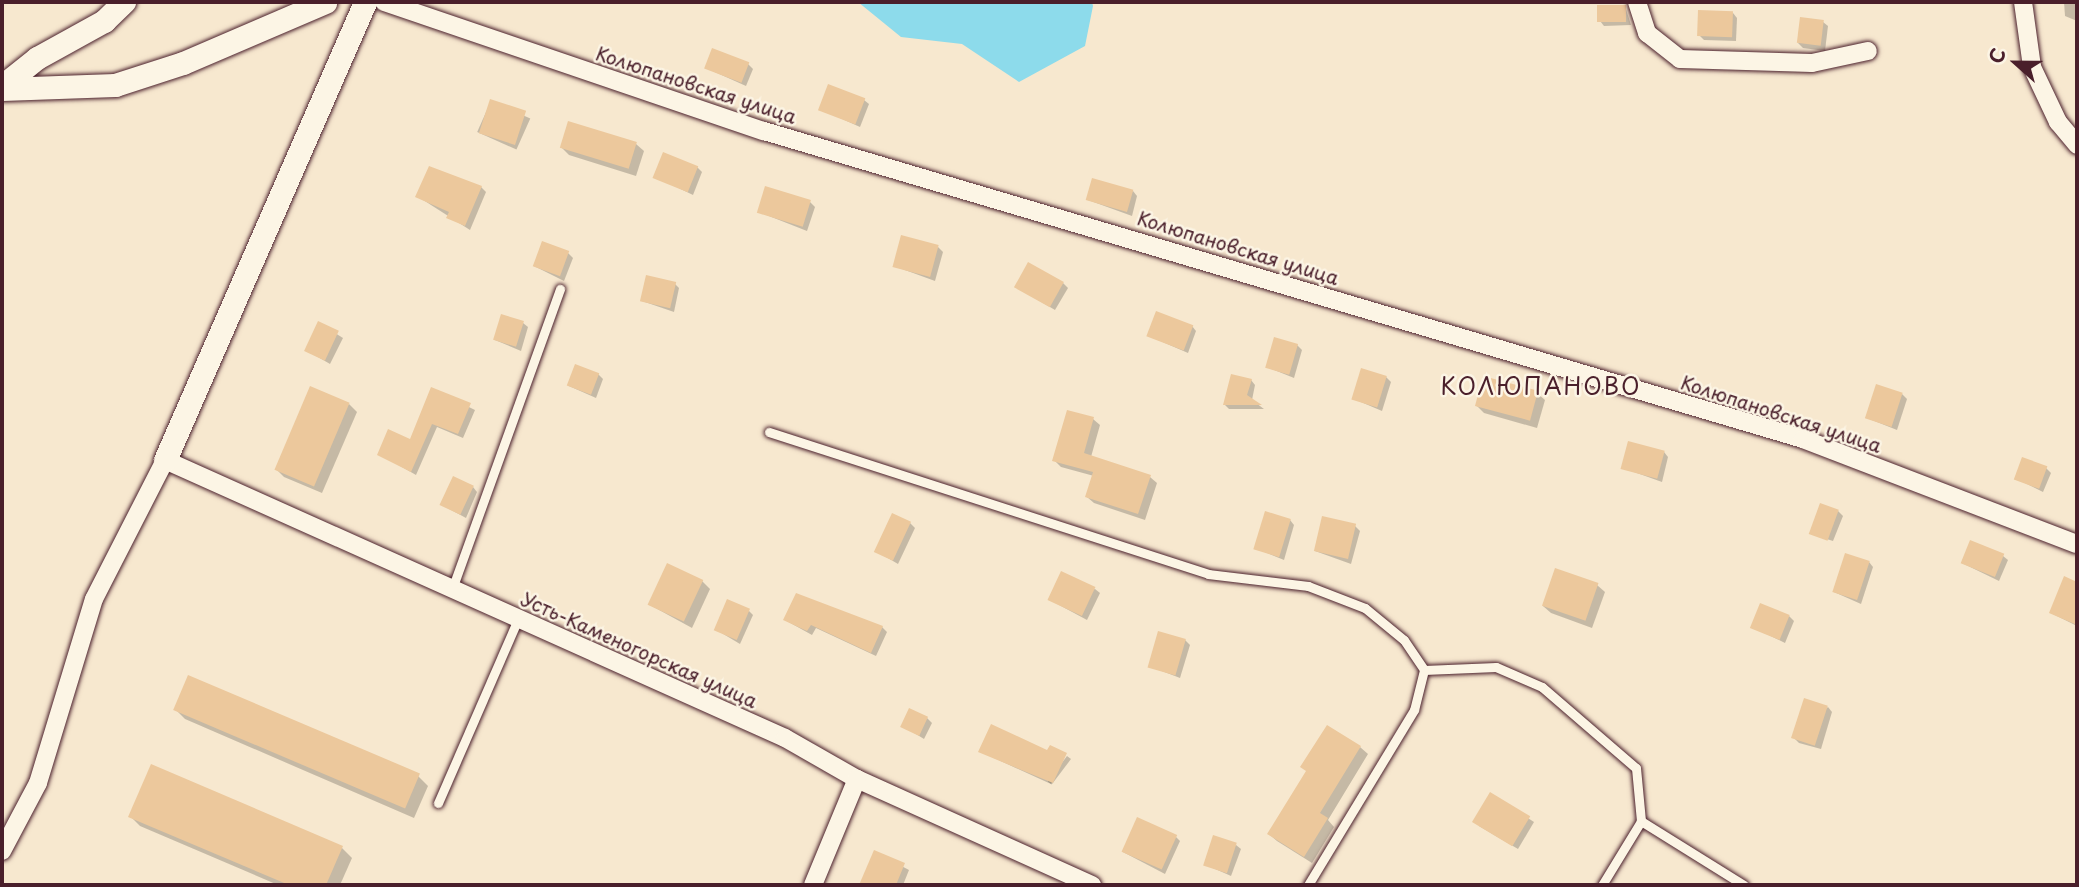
<!DOCTYPE html>
<html>
<head>
<meta charset="utf-8">
<style>
	body { margin:0 }
	#map { position:relative; width:2079px; height:887px; overflow:hidden; background:#f7e8cf; font-family:"Playpen Sans",sans-serif }
	div>[style] { position:absolute }
	[style*='--x'] { left:calc(var(--x)*1px); top:calc(var(--y)*1px); width:calc(var(--w)*1px); rotate:calc(var(--a)*1deg) }
	.water>* { inset:0; background:#8ddbeb }
	.shadow>* { inset:0; background:#0003; transform-origin:0 0 }
	.building>* { inset:0; background:#ecc89c; transform-origin:0 0 }
	.roads { filter:drop-shadow(0 0 2px #4a1f2b) drop-shadow(0 0 2px #4a1f2b) }
	.service>* { height:9px; margin:-4.5px; padding:0 4.5px; transform-origin:4.5px; border-radius:4.5px; background:#fcf5e5 }
	.minor>* { height:18px; margin:-9px; padding:0 9px; transform-origin:9px; border-radius:9px; background:#fcf5e5 }
	.tertiary>* { height:23px; margin:-11.5px; padding:0 11.5px; transform-origin:11.5px; border-radius:11.5px; background:#fcf5e5 }
	span { translate:-50% -50%; white-space:nowrap; text-align:center; line-height:1.15; -webkit-text-stroke:5px #fcf5e5; paint-order:stroke }
	.street-label { font-size:19px; color:#4a1f2b }
	.quarter-label { font-size:23px; color:#4a1f2b; letter-spacing:2px }
	.frame { position:absolute; inset:0; border:4px solid #4a1f2b; pointer-events:none }
	.north { position:absolute; left:1981px; top:28px; width:70px; height:70px; -webkit-text-stroke:5px #fcf5e5; paint-order:stroke; rotate:291deg; font-size:19px; font-weight:700; line-height:28px; text-align:center; color:#4a1f2b }
	.north::after { content:''; display:block; margin:auto; width:24px; height:32px; background:#4a1f2b; clip-path:polygon(50% 0,100% 100%,50% 72%,0 100%) }
</style>
</head>
<body>
<div id="map">
	<div class="water">
		<div style="clip-path:polygon(858px 2px,1092px 2px,1093px 6px,1085px 46px,1019px 82px,962px 44px,901px 37px)"></div>
	</div>
	<div class="shadow">
		<div style="clip-path:polygon(2064px 2px,2077px 2px,2077px 21px,2065px 16px)"></div>
		<div style="clip-path:polygon(1625px 6px,1631px 25px,1604px 26px,1600px 21px)"></div>
		<div style="clip-path:polygon(1733px 13px,1737px 18px,1736px 41px,1704px 40px,1699px 35px)"></div>
		<div style="clip-path:polygon(1823px 22px,1828px 26px,1825px 51px,1803px 48px,1798px 43px)"></div>
		<div style="clip-path:polygon(748px 64px,753px 69px,746px 86px,706px 68px)"></div>
		<div style="clip-path:polygon(864px 100px,869px 104px,860px 127px,820px 109px)"></div>
		<div style="left:491px;top:101px;width:43px;height:34px;rotate:24deg"></div>
		<div style="clip-path:polygon(636px 144px,644px 151px,636px 176px,569px 155px,562px 148px)"></div>
		<div style="clip-path:polygon(697px 167px,702px 172px,693px 195px,656px 177px)"></div>
		<div style="clip-path:polygon(481px 187px,486px 192px,470px 230px,417px 196px)"></div>
		<div style="clip-path:polygon(1133px 191px,1137px 196px,1132px 216px,1088px 200px)"></div>
		<div style="clip-path:polygon(810px 202px,815px 207px,807px 231px,759px 212px)"></div>
		<div style="clip-path:polygon(938px 247px,943px 252px,935px 281px,894px 266px)"></div>
		<div style="clip-path:polygon(568px 253px,573px 258px,564px 281px,534px 266px)"></div>
		<div style="clip-path:polygon(1063px 283px,1068px 288px,1055px 310px,1016px 287px)"></div>
		<div style="clip-path:polygon(675px 284px,679px 288px,674px 312px,642px 301px)"></div>
		<div style="clip-path:polygon(319px 323px,343px 338px,330px 364px,306px 350px)"></div>
		<div style="clip-path:polygon(523px 323px,528px 327px,521px 351px,495px 340px)"></div>
		<div style="clip-path:polygon(1192px 326px,1196px 331px,1188px 353px,1149px 336px)"></div>
		<div style="clip-path:polygon(1297px 345px,1302px 350px,1294px 378px,1267px 367px)"></div>
		<div style="clip-path:polygon(598px 374px,603px 379px,596px 398px,569px 386px)"></div>
		<div style="clip-path:polygon(1386px 377px,1391px 382px,1382px 411px,1354px 399px)"></div>
		<div style="clip-path:polygon(1251px 380px,1255px 385px,1252px 400px,1264px 409px,1229px 409px,1225px 405px)"></div>
		<div style="clip-path:polygon(432px 389px,475px 410px,463px 438px,437px 427px,416px 475px,379px 454px,411px 441px)"></div>
		<div style="clip-path:polygon(1537px 393px,1545px 400px,1537px 428px,1484px 413px,1477px 406px)"></div>
		<div style="clip-path:polygon(1902px 394px,1907px 399px,1897px 430px,1867px 418px)"></div>
		<div style="clip-path:polygon(349px 404px,357px 412px,322px 493px,284px 477px,277px 470px)"></div>
		<div style="clip-path:polygon(1093px 419px,1100px 425px,1091px 457px,1150px 477px,1157px 483px,1145px 520px,1094px 503px,1087px 497px,1094px 476px,1061px 467px,1054px 460px)"></div>
		<div style="clip-path:polygon(1664px 452px,1668px 457px,1662px 482px,1623px 468px)"></div>
		<div style="clip-path:polygon(2046px 468px,2051px 473px,2043px 492px,2015px 478px)"></div>
		<div style="clip-path:polygon(473px 487px,477px 492px,466px 518px,442px 505px)"></div>
		<div style="clip-path:polygon(1838px 511px,1843px 516px,1833px 541px,1811px 534px)"></div>
		<div style="clip-path:polygon(1290px 520px,1294px 525px,1284px 560px,1255px 548px)"></div>
		<div style="clip-path:polygon(910px 523px,915px 528px,898px 564px,876px 551px)"></div>
		<div style="clip-path:polygon(1355px 526px,1360px 531px,1351px 564px,1315px 551px)"></div>
		<div style="clip-path:polygon(2003px 556px,2008px 560px,1999px 581px,1962px 563px)"></div>
		<div style="clip-path:polygon(1869px 562px,1873px 567px,1861px 604px,1834px 592px)"></div>
		<div style="clip-path:polygon(2065px 579px,2077px 583px,2077px 626px,2051px 613px)"></div>
		<div style="clip-path:polygon(702px 581px,710px 589px,692px 628px,650px 605px)"></div>
		<div style="clip-path:polygon(1597px 585px,1605px 592px,1592px 628px,1551px 613px,1543px 606px)"></div>
		<div style="clip-path:polygon(1095px 589px,1100px 593px,1087px 620px,1050px 600px)"></div>
		<div style="clip-path:polygon(749px 611px,753px 615px,740px 644px,715px 629px)"></div>
		<div style="clip-path:polygon(1789px 616px,1794px 621px,1785px 643px,1752px 627px)"></div>
		<div style="clip-path:polygon(785px 620px,882px 627px,887px 632px,876px 656px,816px 628px,812px 635px)"></div>
		<div style="clip-path:polygon(1185px 640px,1190px 645px,1180px 678px,1149px 666px)"></div>
		<div style="clip-path:polygon(1828px 707px,1832px 712px,1821px 749px,1799px 743px,1794px 738px)"></div>
		<div style="clip-path:polygon(175px 709px,418px 776px,428px 786px,414px 818px,185px 719px)"></div>
		<div style="clip-path:polygon(927px 718px,932px 723px,924px 739px,903px 726px)"></div>
		<div style="clip-path:polygon(1360px 747px,1368px 754px,1328px 820px,1334px 827px,1312px 863px,1277px 841px,1269px 834px)"></div>
		<div style="clip-path:polygon(981px 752px,1048px 753px,1065px 754px,1051px 784px)"></div>
		<div style="left:1067px;top:756px;width:5px;height:32px;rotate:37deg"></div>
		<div style="clip-path:polygon(1491px 794px,1534px 822px,1518px 849px,1479px 826px)"></div>
		<div style="clip-path:polygon(130px 816px,342px 848px,352px 858px,340px 885px,278px 885px,140px 826px)"></div>
		<div style="clip-path:polygon(1176px 837px,1180px 841px,1165px 874px,1123px 852px)"></div>
		<div style="clip-path:polygon(1236px 845px,1241px 849px,1231px 876px,1204px 864px)"></div>
		<div style="clip-path:polygon(875px 852px,909px 870px,903px 885px,861px 884px)"></div>
	</div>
	<div class="building">
		<div style="left:1597px;top:5px;width:29px;height:17px"></div>
		<div style="left:1698px;top:10px;width:35px;height:26px;rotate:2deg"></div>
		<div style="left:1800px;top:17px;width:24px;height:26px;rotate:7deg"></div>
		<div style="left:712px;top:48px;width:40px;height:22px;rotate:21deg"></div>
		<div style="left:828px;top:84px;width:40px;height:28px;rotate:21deg"></div>
		<div style="left:490px;top:99px;width:38px;height:36px;rotate:18deg"></div>
		<div style="left:568px;top:121px;width:72px;height:28px;rotate:17deg"></div>
		<div style="left:663px;top:152px;width:38px;height:28px;rotate:22deg"></div>
		<div style="clip-path:polygon(429px 166px,482px 186px,465px 226px,446px 218px,449px 212px,415px 197px)"></div>
		<div style="left:1092px;top:178px;width:43px;height:23px;rotate:16deg"></div>
		<div style="left:765px;top:186px;width:48px;height:28px;rotate:17deg"></div>
		<div style="left:901px;top:235px;width:39px;height:33px;rotate:15deg"></div>
		<div style="left:542px;top:241px;width:29px;height:27px;rotate:20deg"></div>
		<div style="left:1028px;top:262px;width:41px;height:29px;rotate:29deg"></div>
		<div style="left:646px;top:275px;width:31px;height:27px;rotate:13deg"></div>
		<div style="left:1156px;top:311px;width:40px;height:27px;rotate:21deg"></div>
		<div style="left:501px;top:314px;width:24px;height:27px;rotate:17deg"></div>
		<div style="left:318px;top:321px;width:23px;height:33px;rotate:25deg"></div>
		<div style="left:1274px;top:337px;width:25px;height:32px;rotate:16deg"></div>
		<div style="left:575px;top:364px;width:26px;height:23px;rotate:21deg"></div>
		<div style="left:1361px;top:368px;width:27px;height:33px;rotate:17deg"></div>
		<div style="clip-path:polygon(1231px 374px,1252px 379px,1247px 395px,1262px 405px,1223px 405px)"></div>
		<div style="left:1483px;top:376px;width:57px;height:31px;rotate:15deg"></div>
		<div style="left:1876px;top:384px;width:28px;height:36px;rotate:18deg"></div>
		<div style="left:310px;top:386px;width:43px;height:91px;rotate:23deg"></div>
		<div style="clip-path:polygon(431px 387px,471px 403px,458px 434px,432px 424px,411px 472px,377px 455px,388px 429px,410px 439px)"></div>
		<div style="clip-path:polygon(1067px 410px,1094px 417px,1084px 453px,1151px 475px,1138px 514px,1085px 497px,1093px 472px,1052px 461px)"></div>
		<div style="left:1628px;top:441px;width:38px;height:29px;rotate:15deg"></div>
		<div style="left:2022px;top:457px;width:27px;height:24px;rotate:20deg"></div>
		<div style="left:453px;top:476px;width:23px;height:32px;rotate:25deg"></div>
		<div style="left:1820px;top:503px;width:20px;height:33px;rotate:20deg"></div>
		<div style="left:1265px;top:511px;width:27px;height:40px;rotate:17deg"></div>
		<div style="left:892px;top:513px;width:21px;height:43px;rotate:25deg"></div>
		<div style="left:1322px;top:516px;width:35px;height:36px;rotate:13deg"></div>
		<div style="left:1970px;top:540px;width:37px;height:25px;rotate:22deg"></div>
		<div style="left:1845px;top:553px;width:26px;height:41px;rotate:18deg"></div>
		<div style="left:667px;top:563px;width:40px;height:46px;rotate:25deg"></div>
		<div style="left:1555px;top:568px;width:46px;height:40px;rotate:19deg"></div>
		<div style="left:1061px;top:571px;width:38px;height:32px;rotate:25deg"></div>
		<div style="clip-path:polygon(2064px 576px,2077px 582px,2077px 625px,2049px 613px)"></div>
		<div style="clip-path:polygon(796px 593px,883px 626px,871px 653px,811px 625px,807px 631px,783px 620px)"></div>
		<div style="left:727px;top:599px;width:25px;height:34px;rotate:23deg"></div>
		<div style="left:1760px;top:603px;width:32px;height:27px;rotate:22deg"></div>
		<div style="left:1158px;top:631px;width:29px;height:38px;rotate:16deg"></div>
		<div style="left:188px;top:675px;width:252px;height:38px;rotate:23deg"></div>
		<div style="left:1804px;top:698px;width:25px;height:42px;rotate:18deg"></div>
		<div style="left:909px;top:708px;width:21px;height:21px;rotate:25deg"></div>
		<div style="clip-path:polygon(991px 724px,1047px 750px,1050px 745px,1067px 753px,1053px 783px,978px 752px)"></div>
		<div style="clip-path:polygon(1327px 725px,1361px 746px,1320px 813px,1328px 818px,1304px 857px,1267px 834px,1306px 771px,1300px 767px)"></div>
		<div style="clip-path:polygon(151px 764px,343px 846px,326px 885px,289px 885px,128px 817px)"></div>
		<div style="left:1490px;top:792px;width:47px;height:35px;rotate:31deg"></div>
		<div style="left:1137px;top:817px;width:44px;height:38px;rotate:24deg"></div>
		<div style="left:1213px;top:835px;width:25px;height:32px;rotate:18deg"></div>
		<div style="clip-path:polygon(874px 850px,905px 863px,896px 885px,859px 885px)"></div>
	</div>
	<div class="roads">
		<div class="service">
			<div style="--x:769;--y:432;--w:461;--a:17.9"></div>
			<div style="--x:1208;--y:574;--w:101;--a:6.8"></div>
			<div style="--x:1308;--y:586;--w:61;--a:21.1"></div>
			<div style="--x:1365;--y:608;--w:50;--a:39.4"></div>
			<div style="--x:1404;--y:640;--w:36;--a:56"></div>
			<div style="--x:1424;--y:670;--w:41;--a:104"></div>
			<div style="--x:1414;--y:710;--w:205;--a:121.2"></div>
			<div style="--x:452;--y:589;--w:319;--a:-70.2"></div>
			<div style="--x:1424;--y:670;--w:72;--a:-2.4"></div>
			<div style="--x:1496;--y:667;--w:50;--a:23.5"></div>
			<div style="--x:1542;--y:687;--w:124;--a:40.8"></div>
			<div style="--x:1636;--y:768;--w:53;--a:84.6"></div>
			<div style="--x:438;--y:803;--w:201;--a:-66.5"></div>
			<div style="--x:1602;--y:885;--w:75;--a:-58.6"></div>
			<div style="--x:1641;--y:821;--w:121;--a:31.9"></div>
		</div>
		<div class="minor">
			<div style="--x:384;--y:2;--w:401;--a:18.8"></div>
			<div style="--x:764;--y:131;--w:1084;--a:16.51"></div>
			<div style="--x:1803;--y:439;--w:293;--a:21"></div>
			<div style="--x:1637;--y:2;--w:33;--a:72"></div>
			<div style="--x:1647;--y:33;--w:42;--a:38.2"></div>
			<div style="--x:1680;--y:59;--w:132;--a:1.7"></div>
			<div style="--x:1812;--y:63;--w:57;--a:-12.1"></div>
			<div style="--x:2023;--y:2;--w:66;--a:82.1"></div>
			<div style="--x:2032;--y:67;--w:61;--a:64.7"></div>
			<div style="--x:2058;--y:122;--w:30;--a:50"></div>
			<div style="--x:2;--y:851;--w:77;--a:-62.1"></div>
			<div style="--x:38;--y:783;--w:192;--a:-73.1"></div>
			<div style="--x:94;--y:599;--w:156;--a:-62.9"></div>
			<div style="--x:165;--y:460;--w:679;--a:24.15"></div>
			<div style="--x:785;--y:738;--w:83;--a:29.7"></div>
			<div style="--x:857;--y:779;--w:258;--a:24.3"></div>
			<div style="--x:813;--y:885;--w:115;--a:-67.5"></div>
		</div>
		<div class="tertiary">
			<div style="--x:2;--y:86;--w:45;--a:-38.7"></div>
			<div style="--x:37;--y:58;--w:77;--a:-28.9"></div>
			<div style="--x:104;--y:21;--w:28;--a:-44"></div>
			<div style="--x:2;--y:89;--w:113;--a:-2"></div>
			<div style="--x:115;--y:85;--w:71;--a:-17.9"></div>
			<div style="--x:183;--y:63;--w:155;--a:-23.2"></div>
			<div style="--x:165;--y:460;--w:500;--a:-66.4"></div>
		</div>
	</div>
	<div class="street-label">
		<span style="left:696px;top:85px;rotate:18deg">Колюпановская улица</span>
		<span style="left:1238px;top:248px;rotate:17deg">Колюпановская улица</span>
		<span style="left:1781px;top:414px;rotate:18deg">Колюпановская улица</span>
		<span style="left:639px;top:650px;rotate:24deg">Усть-Каменогорская улица</span>
	</div>
	<div class="quarter-label">
		<span style="left:1541px;top:386px">КОЛЮПАНОВО</span>
	</div>
	<div class="frame"></div>
	<div class="north">С</div>
</div>
</body>
</html>
